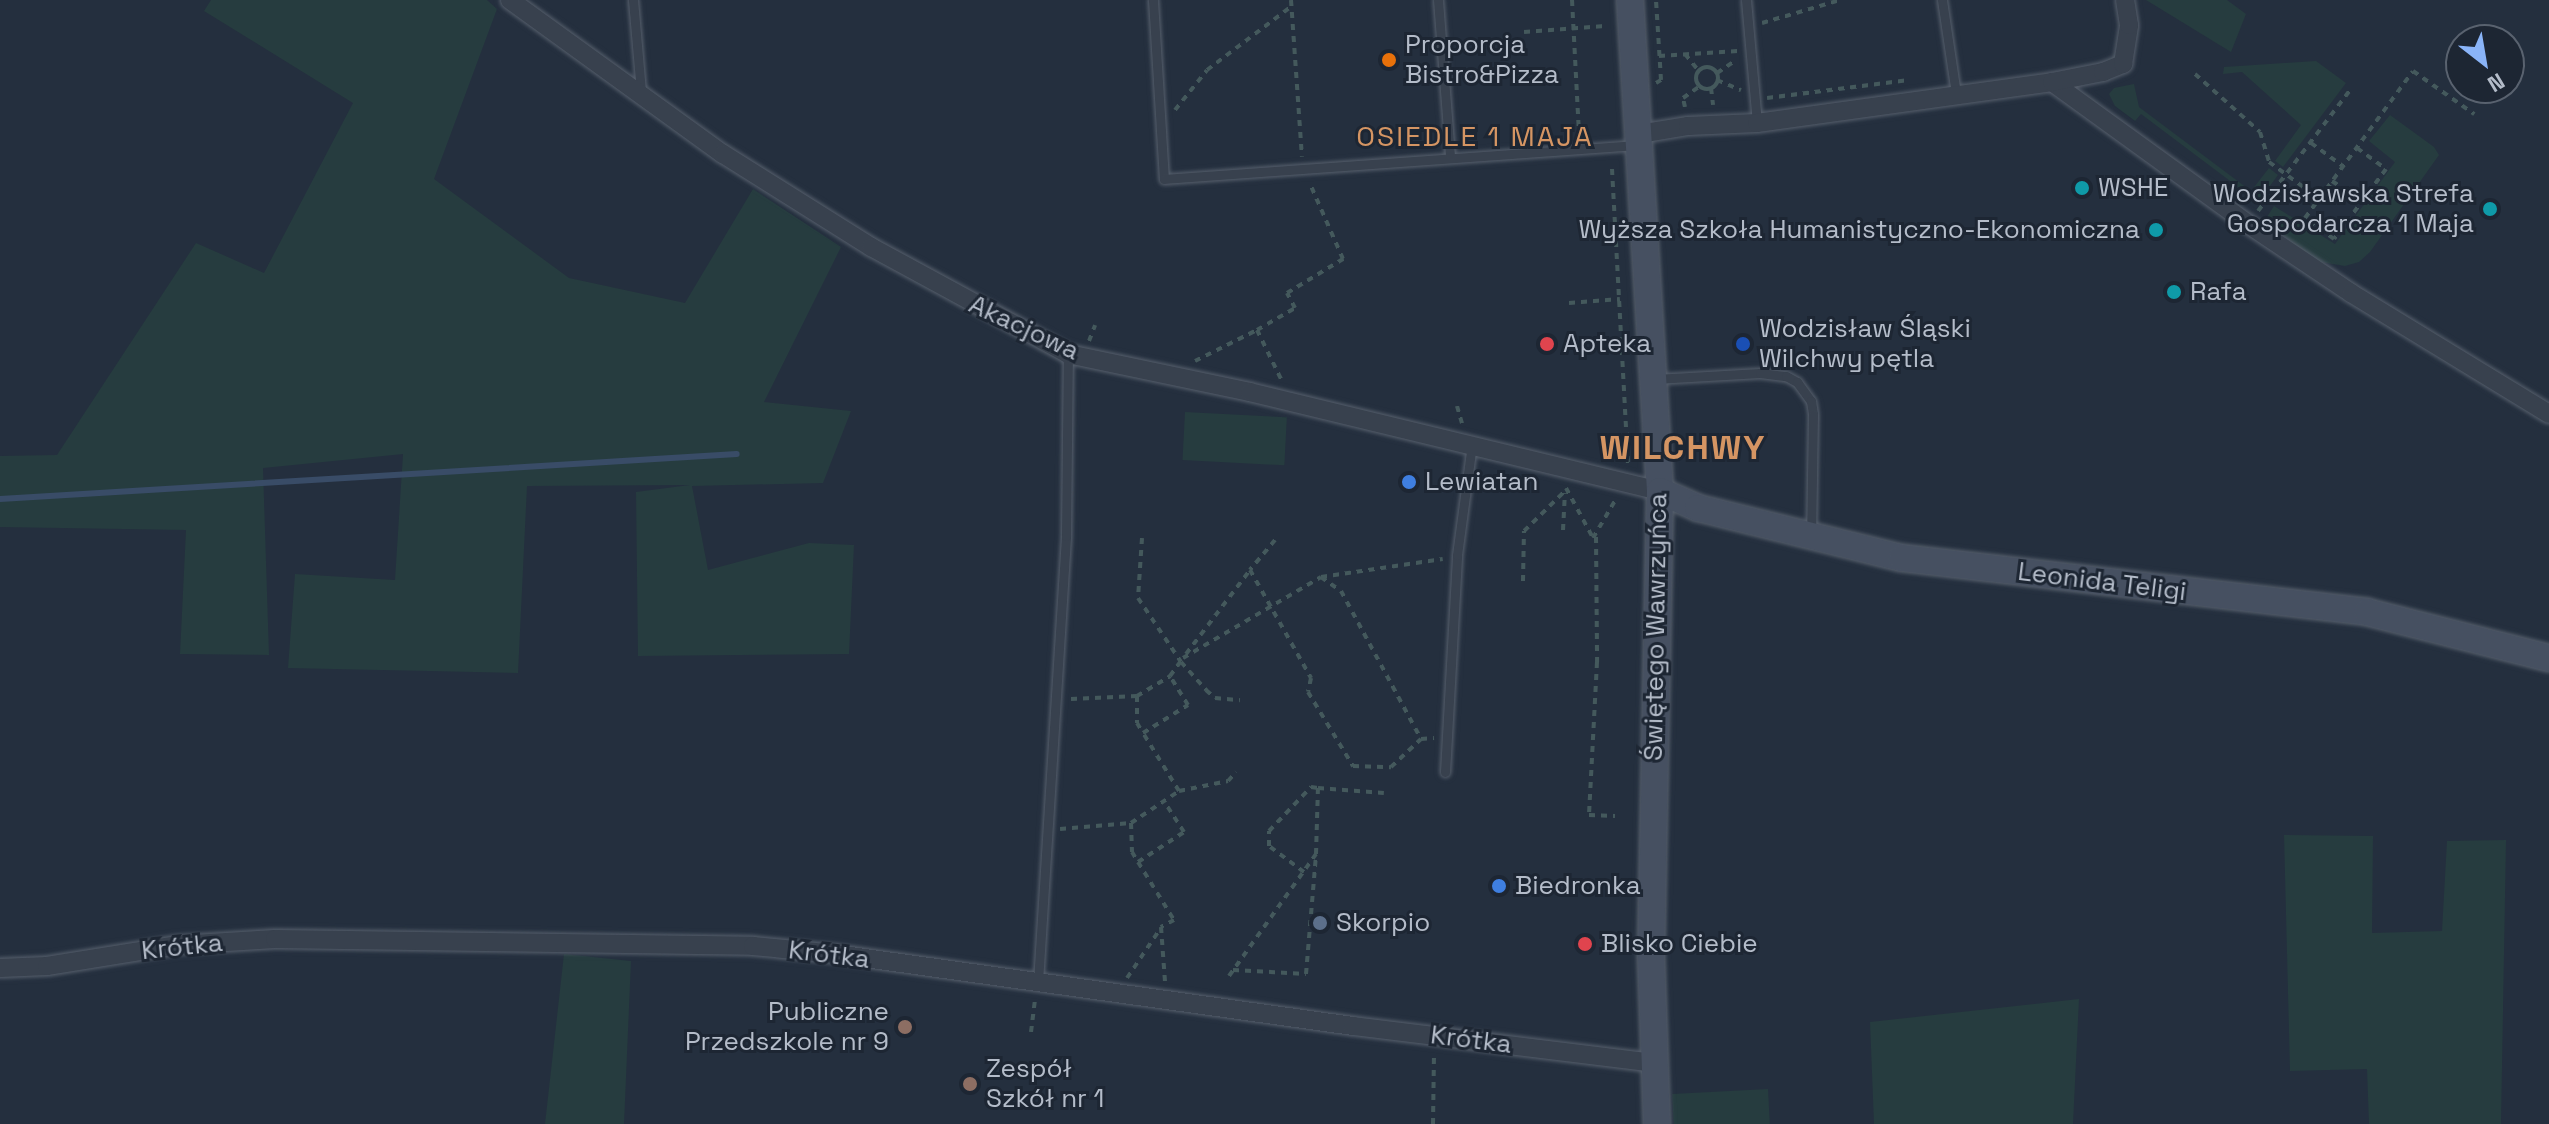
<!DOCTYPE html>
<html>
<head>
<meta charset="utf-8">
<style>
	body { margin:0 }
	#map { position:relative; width:2549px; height:1124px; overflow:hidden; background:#242f3e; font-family:"Space Grotesk",sans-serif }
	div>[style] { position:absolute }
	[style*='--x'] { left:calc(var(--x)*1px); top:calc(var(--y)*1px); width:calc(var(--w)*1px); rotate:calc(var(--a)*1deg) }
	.green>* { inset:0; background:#263c3f; transform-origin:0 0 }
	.stream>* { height:6px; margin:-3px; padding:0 3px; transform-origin:3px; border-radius:3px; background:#394c67 }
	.path>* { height:4px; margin-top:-2px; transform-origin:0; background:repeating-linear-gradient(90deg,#44595c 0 6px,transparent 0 12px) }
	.path>.ring { margin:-2px; padding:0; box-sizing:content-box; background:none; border:4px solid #44595c; border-radius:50% }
	.roads { filter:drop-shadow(0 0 2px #565f6c) drop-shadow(0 0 2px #565f6c) }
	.lane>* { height:9px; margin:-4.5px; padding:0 4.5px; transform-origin:4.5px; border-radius:4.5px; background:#38414e }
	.street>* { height:18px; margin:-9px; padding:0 9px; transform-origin:9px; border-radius:9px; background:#38414e }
	.secondary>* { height:26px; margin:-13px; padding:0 13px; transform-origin:13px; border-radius:13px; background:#465061 }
	.dots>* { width:22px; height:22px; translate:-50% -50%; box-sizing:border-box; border:4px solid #1d2633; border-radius:50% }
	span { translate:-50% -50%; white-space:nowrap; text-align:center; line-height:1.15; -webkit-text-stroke:6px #1d2633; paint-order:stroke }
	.poi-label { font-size:26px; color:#b4bcc9 }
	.left { translate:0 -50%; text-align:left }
	.right { translate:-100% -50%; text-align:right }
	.street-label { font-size:26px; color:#b4bcc9 }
	.neighbourhood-label { font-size:28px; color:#d59563; letter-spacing:2px }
	.district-label { font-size:34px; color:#d59563; font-weight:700; letter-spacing:2px }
	.north { position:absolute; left:2445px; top:24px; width:80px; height:80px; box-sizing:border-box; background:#1d2633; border:2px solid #59626f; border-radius:50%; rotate:149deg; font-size:22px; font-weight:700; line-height:32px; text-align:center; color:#b4bcc9 }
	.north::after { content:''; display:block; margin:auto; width:28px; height:36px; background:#8ab4f8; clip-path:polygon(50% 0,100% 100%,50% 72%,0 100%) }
</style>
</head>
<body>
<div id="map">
	<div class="green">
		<div style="clip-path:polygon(211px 0,487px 0,497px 9px,434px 179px,569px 278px,685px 303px,753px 189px,841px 247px,764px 402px,851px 411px,823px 483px,692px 486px,708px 570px,809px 543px,854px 545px,849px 654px,638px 656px,636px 492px,690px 485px,527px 486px,518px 673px,288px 668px,295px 574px,395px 580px,403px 454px,263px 468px,269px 655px,180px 654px,186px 530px,0 527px,0 456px,57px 455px,196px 243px,264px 273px,353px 103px,204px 11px)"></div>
		<div style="clip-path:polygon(2146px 0,2227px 0,2246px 14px,2231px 52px)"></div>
		<div style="clip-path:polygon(2316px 61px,2346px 83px,2283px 167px,2275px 161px,2301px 125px,2242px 72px,2223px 74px,2224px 67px)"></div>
		<div style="clip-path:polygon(2134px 84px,2139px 107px,2251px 191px,2269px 168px,2278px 175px,2258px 202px,2141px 114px,2135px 121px,2115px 106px,2109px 94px,2114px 88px)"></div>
		<div style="clip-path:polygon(2390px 115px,2434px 147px,2439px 155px,2370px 252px,2359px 262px,2345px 266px,2314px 261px,2265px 220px,2274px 206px,2335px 244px,2395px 162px,2369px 141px)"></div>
		<div style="left:1185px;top:412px;width:102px;height:48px;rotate:3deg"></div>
		<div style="clip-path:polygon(2284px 835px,2373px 836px,2372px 933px,2442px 931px,2447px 841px,2506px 840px,2501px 1124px,2369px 1124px,2367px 1069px,2290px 1071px)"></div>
		<div style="clip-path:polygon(564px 954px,631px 961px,624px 1124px,545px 1124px)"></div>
		<div style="clip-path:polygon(2079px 999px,2073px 1124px,1874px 1124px,1870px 1022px)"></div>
		<div style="left:1768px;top:1089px;width:35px;height:96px;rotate:87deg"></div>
	</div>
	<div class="stream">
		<div style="--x:0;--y:499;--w:738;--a:-3.49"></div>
	</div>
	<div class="path">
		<div style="--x:1291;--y:0;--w:157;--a:86"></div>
		<div style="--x:1572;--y:0;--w:133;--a:87"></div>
		<div style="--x:1579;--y:133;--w:4;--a:0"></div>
		<div style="--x:1762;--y:23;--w:81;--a:-16.4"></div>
		<div style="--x:1524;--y:32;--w:81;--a:-4.2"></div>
		<div style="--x:1685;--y:54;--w:22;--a:51"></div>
		<div style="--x:1659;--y:56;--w:79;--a:-3.6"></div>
		<div class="ring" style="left:1696px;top:67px;width:18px;height:18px"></div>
		<div style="--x:1717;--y:73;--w:23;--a:-34"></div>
		<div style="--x:2195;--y:74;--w:87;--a:41.7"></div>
		<div style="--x:2260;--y:132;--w:31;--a:73"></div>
		<div style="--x:2269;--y:162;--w:63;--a:36"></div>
		<div style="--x:1717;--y:80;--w:26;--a:23"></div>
		<div style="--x:1656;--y:83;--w:6;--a:-31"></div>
		<div style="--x:1661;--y:80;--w:80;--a:-93.6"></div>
		<div style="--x:1711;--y:88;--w:17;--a:83"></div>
		<div style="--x:1767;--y:98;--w:143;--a:-7.2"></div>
		<div style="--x:1685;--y:107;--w:9;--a:-103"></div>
		<div style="--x:1683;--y:98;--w:21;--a:-35"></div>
		<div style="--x:1175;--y:110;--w:51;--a:-51.3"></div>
		<div style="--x:1207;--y:70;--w:106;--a:-37"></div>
		<div style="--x:2311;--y:143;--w:39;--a:36"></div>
		<div style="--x:2357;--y:148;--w:36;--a:36"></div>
		<div style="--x:2386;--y:169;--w:87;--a:126.6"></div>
		<div style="--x:2334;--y:239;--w:36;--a:-144"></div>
		<div style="--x:2305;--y:218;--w:182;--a:-53.7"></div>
		<div style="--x:2413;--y:71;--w:75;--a:35.2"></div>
		<div style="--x:1612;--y:169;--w:296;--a:86.9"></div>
		<div style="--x:2332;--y:181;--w:36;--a:34"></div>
		<div style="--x:2258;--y:211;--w:153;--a:-52.7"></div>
		<div style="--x:1569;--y:303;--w:51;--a:-4.5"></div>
		<div style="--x:1257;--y:330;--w:44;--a:-30.1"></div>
		<div style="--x:1295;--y:308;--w:17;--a:-118"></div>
		<div style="--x:1287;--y:293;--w:66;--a:-31.3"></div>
		<div style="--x:1343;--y:259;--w:82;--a:-113.7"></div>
		<div style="--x:1089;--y:341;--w:17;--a:-69"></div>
		<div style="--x:1195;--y:361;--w:69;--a:-26.6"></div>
		<div style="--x:1257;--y:330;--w:55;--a:63.9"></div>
		<div style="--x:1457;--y:406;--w:18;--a:74"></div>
		<div style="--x:1566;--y:488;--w:57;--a:61.6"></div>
		<div style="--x:1593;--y:538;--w:45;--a:-59.5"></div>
		<div style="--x:1563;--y:530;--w:37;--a:-87"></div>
		<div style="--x:1596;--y:537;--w:125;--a:89.5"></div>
		<div style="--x:1597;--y:662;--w:153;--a:93"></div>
		<div style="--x:1589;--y:815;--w:26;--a:2"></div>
		<div style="--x:1142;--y:538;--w:60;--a:93.8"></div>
		<div style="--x:1138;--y:598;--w:77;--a:56.1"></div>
		<div style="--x:1181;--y:662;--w:38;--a:48"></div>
		<div style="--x:1206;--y:690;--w:12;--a:42"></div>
		<div style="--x:1215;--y:698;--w:25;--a:5"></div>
		<div style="--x:1275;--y:540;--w:39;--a:130"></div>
		<div style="--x:1250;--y:570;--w:124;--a:60.5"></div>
		<div style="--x:1311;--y:678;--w:14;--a:102"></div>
		<div style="--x:1308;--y:692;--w:87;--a:58.7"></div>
		<div style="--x:1353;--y:766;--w:38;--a:2"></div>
		<div style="--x:1391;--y:767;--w:41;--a:-43"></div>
		<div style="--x:1321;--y:577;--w:24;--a:35"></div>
		<div style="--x:1341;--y:591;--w:168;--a:61.6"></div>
		<div style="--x:1421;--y:739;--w:13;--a:-4"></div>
		<div style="--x:1523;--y:581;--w:50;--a:-88.9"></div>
		<div style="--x:1524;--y:531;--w:57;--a:-44.3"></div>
		<div style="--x:1186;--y:654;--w:106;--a:-52.7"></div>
		<div style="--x:1137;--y:696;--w:27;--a:90"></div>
		<div style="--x:1137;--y:723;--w:12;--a:59"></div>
		<div style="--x:1143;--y:733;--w:53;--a:-31.9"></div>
		<div style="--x:1188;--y:705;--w:34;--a:-122"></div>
		<div style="--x:1071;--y:699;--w:66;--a:-2.6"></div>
		<div style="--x:1137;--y:696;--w:39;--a:-31"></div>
		<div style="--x:1170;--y:676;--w:22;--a:-54"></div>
		<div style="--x:1183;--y:658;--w:160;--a:-30.4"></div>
		<div style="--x:1321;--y:577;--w:123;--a:-8.4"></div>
		<div style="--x:1179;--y:791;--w:50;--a:-11.5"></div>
		<div style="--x:1228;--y:781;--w:12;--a:-48"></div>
		<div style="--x:1131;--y:823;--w:29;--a:88"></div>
		<div style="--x:1132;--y:852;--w:12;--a:59"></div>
		<div style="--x:1138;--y:862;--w:55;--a:-33.1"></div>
		<div style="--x:1184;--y:832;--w:37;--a:-123"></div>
		<div style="--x:1060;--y:829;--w:71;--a:-4.8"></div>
		<div style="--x:1131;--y:823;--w:58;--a:-33.7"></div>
		<div style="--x:1179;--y:791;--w:68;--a:-121.8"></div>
		<div style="--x:1138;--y:862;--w:68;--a:58.2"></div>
		<div style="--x:1174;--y:920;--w:15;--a:152"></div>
		<div style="--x:1161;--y:927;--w:55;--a:85.8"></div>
		<div style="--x:1304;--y:872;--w:44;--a:-143.4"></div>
		<div style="--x:1269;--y:846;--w:15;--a:-90"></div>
		<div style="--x:1269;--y:831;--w:61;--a:-46.3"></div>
		<div style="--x:1311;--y:787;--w:7;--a:8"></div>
		<div style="--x:1233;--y:970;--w:73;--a:3.1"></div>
		<div style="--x:1306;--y:974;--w:118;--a:-85.2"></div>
		<div style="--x:1229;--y:976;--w:150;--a:-54.5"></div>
		<div style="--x:1316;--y:854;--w:66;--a:-88.3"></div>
		<div style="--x:1318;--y:788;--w:66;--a:4.3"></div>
		<div style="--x:1127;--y:978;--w:59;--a:-56"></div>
		<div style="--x:1031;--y:1032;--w:31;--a:-83"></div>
		<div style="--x:1433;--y:1124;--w:70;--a:-89.2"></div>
	</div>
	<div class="roads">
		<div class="lane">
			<div style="--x:633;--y:0;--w:92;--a:85"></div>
			<div style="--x:1153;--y:0;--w:179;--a:86.5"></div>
			<div style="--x:1164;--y:179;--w:473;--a:-4.1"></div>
			<div style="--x:1438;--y:0;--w:156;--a:85.6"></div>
			<div style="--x:1746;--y:0;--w:123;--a:84.9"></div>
			<div style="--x:1942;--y:0;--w:95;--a:81.5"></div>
			<div style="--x:1655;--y:379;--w:105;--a:-3.3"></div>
			<div style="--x:1760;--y:373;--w:26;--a:7"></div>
			<div style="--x:1786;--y:376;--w:13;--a:29"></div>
			<div style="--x:1797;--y:382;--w:24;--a:54"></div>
			<div style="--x:1811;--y:401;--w:13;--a:81"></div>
			<div style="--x:1813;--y:414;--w:121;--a:90.9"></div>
			<div style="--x:1445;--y:772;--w:217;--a:-86.8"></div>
			<div style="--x:1457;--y:555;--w:112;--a:-82.3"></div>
			<div style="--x:1038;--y:982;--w:447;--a:-86.4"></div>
			<div style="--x:1066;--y:536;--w:182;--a:-89.4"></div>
		</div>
		<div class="street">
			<div style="--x:510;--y:0;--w:263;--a:35.9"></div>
			<div style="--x:723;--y:154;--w:175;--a:32.1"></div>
			<div style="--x:871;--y:247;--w:224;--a:28.5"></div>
			<div style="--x:1068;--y:354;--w:186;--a:11.8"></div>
			<div style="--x:1250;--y:392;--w:422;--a:13.6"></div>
			<div style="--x:2052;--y:82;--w:242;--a:35.9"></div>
			<div style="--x:2248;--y:224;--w:124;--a:33.8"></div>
			<div style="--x:2351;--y:293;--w:232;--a:31.4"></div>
			<div style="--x:1639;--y:134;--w:50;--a:-9.3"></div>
			<div style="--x:1688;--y:126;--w:69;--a:-2.5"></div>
			<div style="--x:1757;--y:123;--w:298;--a:-7.9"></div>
			<div style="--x:2052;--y:82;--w:52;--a:-11.1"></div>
			<div style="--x:2103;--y:72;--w:22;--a:-22"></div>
			<div style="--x:2123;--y:64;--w:39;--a:-81"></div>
			<div style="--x:2129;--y:25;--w:25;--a:-99"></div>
			<div style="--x:0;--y:968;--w:47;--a:-2.4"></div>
			<div style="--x:47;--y:966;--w:133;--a:-9.1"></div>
			<div style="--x:178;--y:945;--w:97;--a:-3.5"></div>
			<div style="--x:275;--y:939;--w:478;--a:0.8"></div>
			<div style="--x:753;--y:946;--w:83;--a:5.5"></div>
			<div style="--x:836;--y:954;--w:522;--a:7.93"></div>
			<div style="--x:1353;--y:1026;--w:302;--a:7"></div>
		</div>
		<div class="secondary">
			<div style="--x:1630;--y:0;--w:492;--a:86.5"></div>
			<div style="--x:1660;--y:491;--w:464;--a:91.1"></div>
			<div style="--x:1651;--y:955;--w:169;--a:88"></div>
			<div style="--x:1660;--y:491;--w:42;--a:24.1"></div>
			<div style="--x:1698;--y:508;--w:210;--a:13.8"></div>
			<div style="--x:1902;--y:558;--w:468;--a:6.6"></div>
			<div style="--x:2367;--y:612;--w:188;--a:14.2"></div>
		</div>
	</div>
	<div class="dots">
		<div style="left:1389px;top:60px;background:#e8710a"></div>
		<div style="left:2082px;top:188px;background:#0f9aa8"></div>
		<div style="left:2490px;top:209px;background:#0f9aa8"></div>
		<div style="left:2156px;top:230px;background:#0f9aa8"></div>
		<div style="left:2174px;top:292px;background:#0f9aa8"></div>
		<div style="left:1547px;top:344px;background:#e0444e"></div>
		<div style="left:1743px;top:344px;background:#1a4fb4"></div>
		<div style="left:1409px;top:482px;background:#3f7fe0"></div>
		<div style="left:1499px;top:886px;background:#3f7fe0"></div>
		<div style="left:1320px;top:923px;background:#5c6f8a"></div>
		<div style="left:1585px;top:944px;background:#e0444e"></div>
		<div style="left:905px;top:1027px;background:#8d6e63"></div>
		<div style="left:970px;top:1084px;background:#8d6e63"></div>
	</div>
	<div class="poi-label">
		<span class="left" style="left:1405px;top:60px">Proporcja<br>Bistro&amp;Pizza</span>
		<span class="left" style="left:2098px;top:188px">WSHE</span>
		<span class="right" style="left:2474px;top:209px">Wodzisławska Strefa<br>Gospodarcza 1 Maja</span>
		<span class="right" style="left:2140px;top:230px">Wyższa Szkoła Humanistyczno-Ekonomiczna</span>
		<span class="left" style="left:2190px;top:292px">Rafa</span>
		<span class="left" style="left:1759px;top:344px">Wodzisław Śląski<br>Wilchwy pętla</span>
		<span class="left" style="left:1563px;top:344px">Apteka</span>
		<span class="left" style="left:1425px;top:482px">Lewiatan</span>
		<span class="left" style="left:1515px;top:886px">Biedronka</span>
		<span class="left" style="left:1336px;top:923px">Skorpio</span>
		<span class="left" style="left:1601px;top:944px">Blisko Ciebie</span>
		<span class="right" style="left:889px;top:1027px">Publiczne<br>Przedszkole nr 9</span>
		<span class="left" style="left:986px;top:1084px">Zespół<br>Szkół nr 1</span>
	</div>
	<div class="street-label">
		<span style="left:1024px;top:328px;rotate:25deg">Akacjowa</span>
		<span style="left:2102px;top:582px;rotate:7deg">Leonida Teligi</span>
		<span style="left:1656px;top:627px;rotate:-89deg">Świętego Wawrzyńca</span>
		<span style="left:182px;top:947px;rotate:-6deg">Krótka</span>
		<span style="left:829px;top:955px;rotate:7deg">Krótka</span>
		<span style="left:1471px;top:1040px;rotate:7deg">Krótka</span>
	</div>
	<div class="neighbourhood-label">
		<span style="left:1475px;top:136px">OSIEDLE 1 MAJA</span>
	</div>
	<div class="district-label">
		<span style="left:1683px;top:448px">WILCHWY</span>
	</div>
	<div class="north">N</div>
</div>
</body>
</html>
